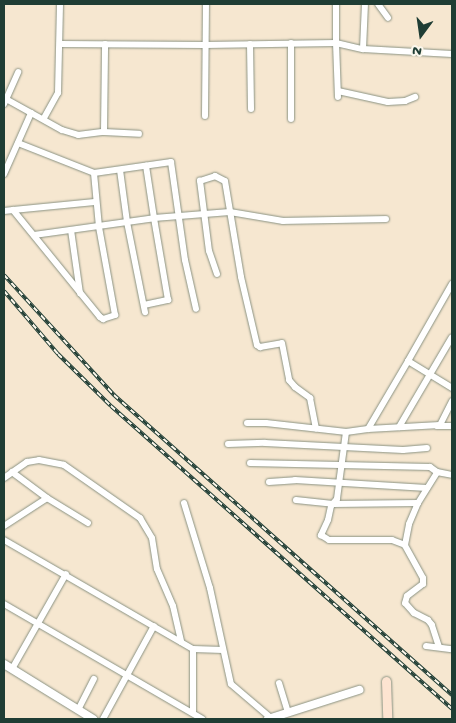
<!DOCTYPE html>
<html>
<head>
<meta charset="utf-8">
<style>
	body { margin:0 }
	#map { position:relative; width:456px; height:723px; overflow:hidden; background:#f6e7d0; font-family:"Gochi Hand",sans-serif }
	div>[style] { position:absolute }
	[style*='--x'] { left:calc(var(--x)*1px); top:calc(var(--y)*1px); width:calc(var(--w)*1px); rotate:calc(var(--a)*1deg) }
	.roads { filter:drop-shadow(0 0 1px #8a9282) drop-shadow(0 0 1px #8a9282) }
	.minor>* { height:6px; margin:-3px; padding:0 3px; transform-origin:3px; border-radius:3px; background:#fff }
	.tertiary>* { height:8px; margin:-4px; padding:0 4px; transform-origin:4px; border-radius:4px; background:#fff }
	.secondary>* { height:9px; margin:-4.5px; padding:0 4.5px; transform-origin:4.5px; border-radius:4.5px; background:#fde4d1 }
	.rail>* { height:4px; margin-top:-2px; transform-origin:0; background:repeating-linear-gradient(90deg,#fbf7ec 0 5.5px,#1f3d34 0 11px); box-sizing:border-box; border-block:1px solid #1f3d34 }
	span { translate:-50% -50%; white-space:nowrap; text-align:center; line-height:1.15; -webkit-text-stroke:5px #fbf7ec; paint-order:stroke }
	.frame { position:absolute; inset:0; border:5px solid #1f3d34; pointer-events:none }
	.north { position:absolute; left:396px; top:10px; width:50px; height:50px; -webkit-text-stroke:4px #fbf7ec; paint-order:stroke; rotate:194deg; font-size:14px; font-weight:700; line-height:20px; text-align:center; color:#1f3d34 }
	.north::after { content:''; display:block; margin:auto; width:18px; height:22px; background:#1f3d34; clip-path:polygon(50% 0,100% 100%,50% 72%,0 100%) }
</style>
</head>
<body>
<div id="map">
	<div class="roads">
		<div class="minor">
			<div style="--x:336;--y:4;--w:39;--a:90"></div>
			<div style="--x:336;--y:43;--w:28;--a:13"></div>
			<div style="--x:363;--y:49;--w:89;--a:3.2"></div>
			<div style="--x:378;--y:4;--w:17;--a:54"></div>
			<div style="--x:60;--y:44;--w:145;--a:0.4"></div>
			<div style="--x:205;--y:45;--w:131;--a:-0.9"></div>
			<div style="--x:336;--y:43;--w:54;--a:87.9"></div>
			<div style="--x:250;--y:44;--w:65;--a:89.1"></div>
			<div style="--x:363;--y:49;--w:45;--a:-87.5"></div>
			<div style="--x:338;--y:91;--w:51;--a:12.4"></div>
			<div style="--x:388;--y:102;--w:17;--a:-3"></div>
			<div style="--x:405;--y:101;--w:11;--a:-22"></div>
			<div style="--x:6;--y:99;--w:64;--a:29"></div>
			<div style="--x:62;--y:130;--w:17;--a:17"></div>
			<div style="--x:78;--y:135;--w:26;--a:-7"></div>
			<div style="--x:104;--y:132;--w:35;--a:3"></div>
			<div style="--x:4;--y:104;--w:35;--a:-66"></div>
			<div style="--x:205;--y:116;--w:112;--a:-89.5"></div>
			<div style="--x:44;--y:118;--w:29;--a:-61"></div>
			<div style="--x:58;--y:93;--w:89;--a:-88.7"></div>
			<div style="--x:291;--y:119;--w:76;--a:-90"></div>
			<div style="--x:104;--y:132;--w:88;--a:-89.3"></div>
			<div style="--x:18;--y:143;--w:82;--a:21.5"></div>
			<div style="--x:120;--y:170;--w:52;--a:82.3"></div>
			<div style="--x:127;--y:222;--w:27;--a:-8"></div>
			<div style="--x:154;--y:218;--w:53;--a:-98.7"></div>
			<div style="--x:4;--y:174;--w:67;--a:-66.1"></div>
			<div style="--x:13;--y:210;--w:82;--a:-5.6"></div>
			<div style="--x:4;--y:211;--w:9;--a:-6"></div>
			<div style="--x:13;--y:210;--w:138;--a:50.9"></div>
			<div style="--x:100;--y:317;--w:4;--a:34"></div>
			<div style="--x:103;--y:319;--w:13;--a:-18"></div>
			<div style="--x:115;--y:315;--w:89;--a:-100.3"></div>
			<div style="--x:99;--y:227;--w:54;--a:-95.3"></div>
			<div style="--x:94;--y:173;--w:78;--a:-8.1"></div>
			<div style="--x:171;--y:162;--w:99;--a:81.9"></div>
			<div style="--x:185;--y:260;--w:50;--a:77.3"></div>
			<div style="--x:71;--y:230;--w:64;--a:81.9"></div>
			<div style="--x:34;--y:235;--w:94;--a:-8"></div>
			<div style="--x:127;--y:222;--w:92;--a:78.7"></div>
			<div style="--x:217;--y:274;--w:24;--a:-109"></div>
			<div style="--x:209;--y:251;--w:71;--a:-97.3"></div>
			<div style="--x:200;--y:181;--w:16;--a:-18"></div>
			<div style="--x:215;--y:176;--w:11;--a:27"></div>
			<div style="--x:225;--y:181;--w:97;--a:80.5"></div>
			<div style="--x:241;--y:277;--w:70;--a:76.8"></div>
			<div style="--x:257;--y:345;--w:4;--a:34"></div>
			<div style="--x:260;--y:347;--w:22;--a:-10"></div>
			<div style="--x:282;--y:343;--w:38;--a:79"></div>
			<div style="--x:289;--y:380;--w:9;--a:49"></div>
			<div style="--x:295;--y:387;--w:19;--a:36"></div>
			<div style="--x:310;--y:398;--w:31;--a:79"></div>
			<div style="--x:144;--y:305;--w:25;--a:-12"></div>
			<div style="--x:168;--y:300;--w:83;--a:-99.7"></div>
			<div style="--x:154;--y:218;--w:76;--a:-4.5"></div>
			<div style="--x:230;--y:212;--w:54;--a:9.6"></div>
			<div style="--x:283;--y:221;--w:103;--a:-1.1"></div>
			<div style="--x:408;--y:361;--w:89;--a:-60.3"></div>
			<div style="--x:247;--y:423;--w:19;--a:0"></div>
			<div style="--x:266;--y:423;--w:81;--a:6.4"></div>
			<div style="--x:346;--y:432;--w:22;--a:-8"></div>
			<div style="--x:368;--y:429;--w:72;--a:-3.2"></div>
			<div style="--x:440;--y:425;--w:3;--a:162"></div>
			<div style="--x:437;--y:426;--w:15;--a:0"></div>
			<div style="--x:440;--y:425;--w:27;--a:-63"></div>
			<div style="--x:399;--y:427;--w:104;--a:-59.5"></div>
			<div style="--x:368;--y:429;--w:79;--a:-59.5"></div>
			<div style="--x:408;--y:361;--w:52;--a:31.5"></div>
			<div style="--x:346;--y:432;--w:68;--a:97.7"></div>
			<div style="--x:337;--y:499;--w:9;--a:131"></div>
			<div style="--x:331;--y:506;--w:14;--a:102"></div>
			<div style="--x:328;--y:520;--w:17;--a:115"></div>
			<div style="--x:321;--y:535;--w:9;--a:32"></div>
			<div style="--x:329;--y:540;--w:63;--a:0"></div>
			<div style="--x:392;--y:540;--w:14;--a:21"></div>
			<div style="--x:228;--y:444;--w:37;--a:-2"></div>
			<div style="--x:265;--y:443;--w:138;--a:2.9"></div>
			<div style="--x:403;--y:450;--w:24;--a:-5"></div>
			<div style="--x:250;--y:463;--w:180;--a:1.3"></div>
			<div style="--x:430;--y:467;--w:9;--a:36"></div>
			<div style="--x:12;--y:472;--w:44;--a:36.6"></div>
			<div style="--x:47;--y:498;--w:48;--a:31.4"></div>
			<div style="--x:4;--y:478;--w:28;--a:-35"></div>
			<div style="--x:27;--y:462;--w:12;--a:-9"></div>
			<div style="--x:39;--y:460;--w:25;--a:11"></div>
			<div style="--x:64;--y:465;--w:93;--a:34.9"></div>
			<div style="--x:140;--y:518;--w:23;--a:59"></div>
			<div style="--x:152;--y:538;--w:31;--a:81"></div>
			<div style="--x:157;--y:569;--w:40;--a:66.6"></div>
			<div style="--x:173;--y:606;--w:37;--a:77"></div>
			<div style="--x:269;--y:482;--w:26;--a:-4"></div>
			<div style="--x:295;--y:480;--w:132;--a:3.5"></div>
			<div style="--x:296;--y:500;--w:37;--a:6"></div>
			<div style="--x:333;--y:504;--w:85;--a:-0.7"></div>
			<div style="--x:184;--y:503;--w:89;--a:73"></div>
			<div style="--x:210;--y:588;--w:98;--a:77.7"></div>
			<div style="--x:231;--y:684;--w:52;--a:40.4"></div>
			<div style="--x:4;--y:526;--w:51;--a:-33.1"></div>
			<div style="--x:4;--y:540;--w:218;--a:30"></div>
			<div style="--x:193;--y:649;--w:30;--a:2"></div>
			<div style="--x:4;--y:604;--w:229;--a:30.1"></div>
			<div style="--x:426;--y:646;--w:26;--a:7"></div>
			<div style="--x:439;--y:647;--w:23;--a:-108"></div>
			<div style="--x:432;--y:625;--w:6;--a:-129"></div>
			<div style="--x:428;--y:620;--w:16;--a:-153"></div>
			<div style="--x:414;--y:613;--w:13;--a:-132"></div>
			<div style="--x:405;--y:603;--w:7;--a:-74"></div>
			<div style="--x:407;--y:596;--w:20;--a:-37"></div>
			<div style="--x:423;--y:584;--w:6;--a:-90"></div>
			<div style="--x:423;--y:578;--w:38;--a:-119"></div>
			<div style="--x:405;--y:545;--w:21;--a:-79"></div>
			<div style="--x:409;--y:524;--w:23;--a:-67"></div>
			<div style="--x:418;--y:503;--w:36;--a:-58"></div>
			<div style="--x:437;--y:472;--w:15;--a:11"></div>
			<div style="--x:12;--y:669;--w:109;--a:-60.4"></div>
			<div style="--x:279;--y:683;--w:31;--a:73"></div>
			<div style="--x:78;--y:710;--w:35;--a:-63"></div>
			<div style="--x:193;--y:713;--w:64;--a:-90"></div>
			<div style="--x:103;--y:719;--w:106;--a:-61.3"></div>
		</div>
		<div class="tertiary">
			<div style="--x:4;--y:664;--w:105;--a:31.7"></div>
			<div style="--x:268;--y:719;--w:96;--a:-17.7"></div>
		</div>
		<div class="secondary">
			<div style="--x:386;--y:681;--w:38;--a:88"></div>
		</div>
	</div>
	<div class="rail">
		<div style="--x:4;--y:275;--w:163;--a:47.5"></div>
		<div style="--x:114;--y:395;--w:452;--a:41.6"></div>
		<div style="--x:4;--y:291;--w:83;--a:49.4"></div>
		<div style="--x:58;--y:354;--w:74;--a:44.5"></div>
		<div style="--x:111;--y:406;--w:456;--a:41.6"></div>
	</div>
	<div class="frame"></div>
	<div class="north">N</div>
</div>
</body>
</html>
